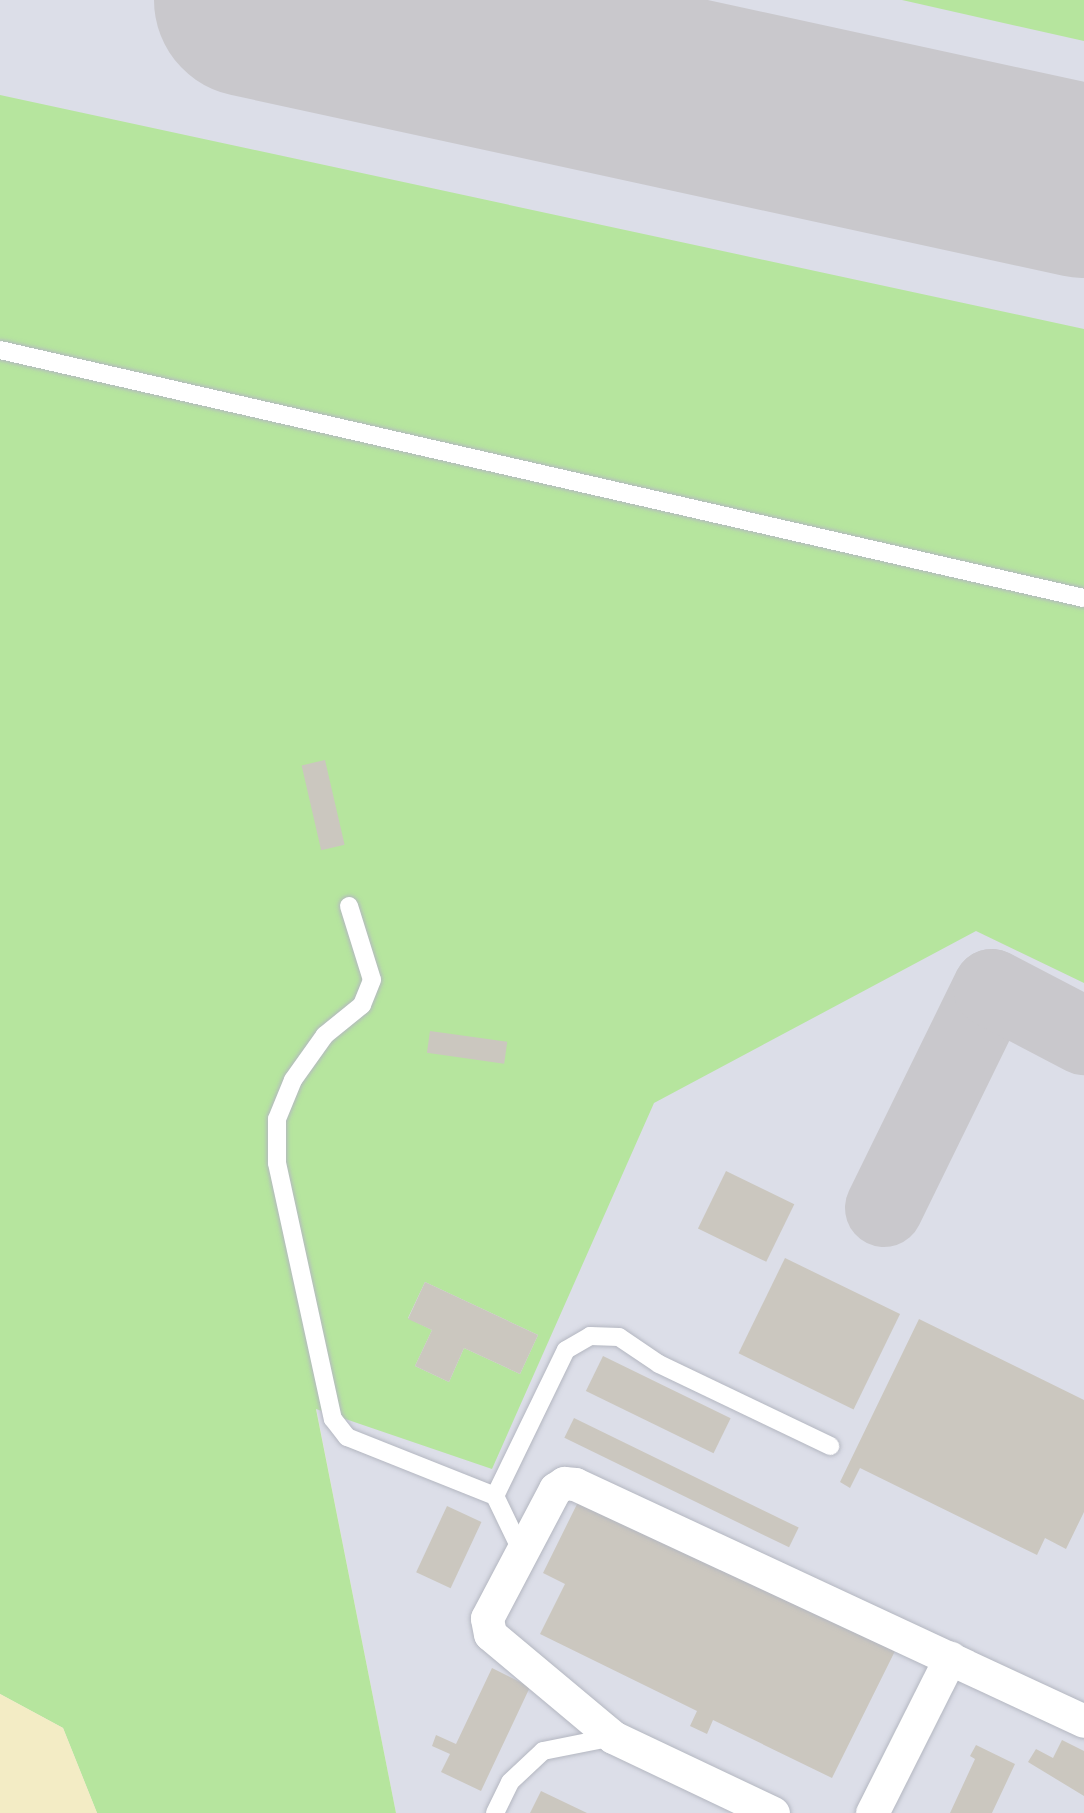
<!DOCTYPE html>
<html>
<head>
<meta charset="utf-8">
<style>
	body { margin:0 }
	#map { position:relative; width:1084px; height:1813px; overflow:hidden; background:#efe9e1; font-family:"PT Sans",sans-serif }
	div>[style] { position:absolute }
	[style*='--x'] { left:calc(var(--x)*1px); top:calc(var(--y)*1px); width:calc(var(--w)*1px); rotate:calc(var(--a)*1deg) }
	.airport>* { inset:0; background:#dcdee8 }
	.green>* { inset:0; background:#b6e59e }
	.sand>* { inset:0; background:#f3ecc5 }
	.taxiway>* { height:78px; margin:-39px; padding:0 39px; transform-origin:39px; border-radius:39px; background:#c9c8cc }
	.runway>* { height:194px; margin:-97px; padding:0 97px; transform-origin:97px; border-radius:97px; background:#c9c8cc }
	.building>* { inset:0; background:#cbc7bf; transform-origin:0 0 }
	.roads { filter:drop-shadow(0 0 2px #b4b7c1) drop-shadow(0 0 2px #b4b7c1) }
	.lane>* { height:18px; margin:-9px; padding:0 9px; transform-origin:9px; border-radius:9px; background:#fff }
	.street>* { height:33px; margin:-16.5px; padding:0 16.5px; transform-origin:16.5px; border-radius:16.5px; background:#fff }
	span { translate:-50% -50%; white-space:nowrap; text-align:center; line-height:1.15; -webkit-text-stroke:6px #fff; paint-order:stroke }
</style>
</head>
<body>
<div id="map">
	<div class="airport">
		<div style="clip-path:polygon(0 0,1084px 0,1084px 1813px,396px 1813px,316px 1408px,0 552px)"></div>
	</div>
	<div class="green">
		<div style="clip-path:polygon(902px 0,1084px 0,1084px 41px)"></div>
		<div style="clip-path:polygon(evenodd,0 95px,1084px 329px,1084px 983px,976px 931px,654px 1103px,492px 1469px,316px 1409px,396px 1813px,97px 1813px,63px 1728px,0 1694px,0 95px,425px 1282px,538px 1335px,520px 1374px,464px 1348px,449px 1382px,415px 1366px,432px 1330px,408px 1318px,425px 1282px)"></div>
	</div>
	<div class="sand">
		<div style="clip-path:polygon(0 1694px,63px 1728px,97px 1813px,0 1813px)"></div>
	</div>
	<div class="taxiway">
		<div style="--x:884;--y:1208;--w:245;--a:-63.9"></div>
		<div style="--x:992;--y:988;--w:104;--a:27.6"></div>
	</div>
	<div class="runway">
		<div style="--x:251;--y:0;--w:852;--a:12.26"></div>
	</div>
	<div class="building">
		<div style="left:325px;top:760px;width:87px;height:24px;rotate:77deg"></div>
		<div style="left:430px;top:1031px;width:78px;height:22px;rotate:8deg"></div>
		<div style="left:726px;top:1171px;width:76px;height:64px;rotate:26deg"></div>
		<div style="left:785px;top:1258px;width:128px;height:106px;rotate:26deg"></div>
		<div style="clip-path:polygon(425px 1282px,538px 1335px,520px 1374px,464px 1348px,449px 1382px,415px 1366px,432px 1330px,408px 1319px)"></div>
		<div style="clip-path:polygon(919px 1319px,1084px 1400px,1084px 1512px,1066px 1549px,1045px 1538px,1037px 1555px,860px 1468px,850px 1488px,840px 1482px)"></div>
		<div style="left:603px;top:1356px;width:142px;height:39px;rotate:26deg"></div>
		<div style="left:574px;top:1418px;width:250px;height:22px;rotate:26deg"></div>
		<div style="clip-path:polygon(582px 1494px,896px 1649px,832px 1778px,713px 1720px,707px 1734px,690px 1726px,697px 1711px,540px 1634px,565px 1584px,543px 1573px)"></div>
		<div style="left:447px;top:1506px;width:38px;height:73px;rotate:25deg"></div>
		<div style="clip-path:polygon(492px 1668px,530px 1687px,481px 1791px,441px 1772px,450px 1754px,432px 1746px,436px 1735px,456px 1744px)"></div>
		<div style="clip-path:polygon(1062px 1740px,1084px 1751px,1084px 1796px,1028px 1762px,1036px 1749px,1053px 1758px)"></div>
		<div style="clip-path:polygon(976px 1745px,1015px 1764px,992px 1813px,950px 1813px,975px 1759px,970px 1756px)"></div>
		<div style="clip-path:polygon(541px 1791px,587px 1813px,530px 1813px)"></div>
	</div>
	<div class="roads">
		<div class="lane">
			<div style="--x:0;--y:350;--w:1112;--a:12.89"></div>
			<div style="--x:349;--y:906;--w:77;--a:72.7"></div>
			<div style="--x:372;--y:980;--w:27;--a:112"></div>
			<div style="--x:362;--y:1005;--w:48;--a:141"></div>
			<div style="--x:325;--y:1035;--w:55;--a:125.4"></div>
			<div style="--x:293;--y:1080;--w:42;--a:112.3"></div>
			<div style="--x:277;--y:1119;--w:44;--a:90"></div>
			<div style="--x:277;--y:1163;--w:262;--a:77.7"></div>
			<div style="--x:333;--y:1419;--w:23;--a:52"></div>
			<div style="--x:347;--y:1437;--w:159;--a:21.7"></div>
			<div style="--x:495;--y:1496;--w:60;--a:64.3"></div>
			<div style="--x:495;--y:1496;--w:162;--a:-64.1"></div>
			<div style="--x:566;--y:1350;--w:28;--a:-30"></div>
			<div style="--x:590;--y:1336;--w:29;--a:2"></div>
			<div style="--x:619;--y:1337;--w:48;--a:34"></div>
			<div style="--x:659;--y:1364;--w:190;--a:25.6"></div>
			<div style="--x:495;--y:1813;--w:34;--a:-64"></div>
			<div style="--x:510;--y:1782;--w:45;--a:-43.2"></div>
			<div style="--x:543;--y:1751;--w:71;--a:-11.3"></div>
		</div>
		<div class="street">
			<div style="--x:773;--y:1813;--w:177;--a:-154.6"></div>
			<div style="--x:613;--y:1737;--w:160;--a:-140.1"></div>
			<div style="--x:490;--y:1634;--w:16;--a:-101"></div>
			<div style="--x:487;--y:1618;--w:146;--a:-62.2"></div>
			<div style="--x:555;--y:1489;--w:11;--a:-34"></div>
			<div style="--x:564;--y:1483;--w:11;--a:5"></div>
			<div style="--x:575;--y:1484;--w:561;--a:24.97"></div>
			<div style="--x:872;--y:1813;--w:174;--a:-63.3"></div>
		</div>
	</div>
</div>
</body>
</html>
